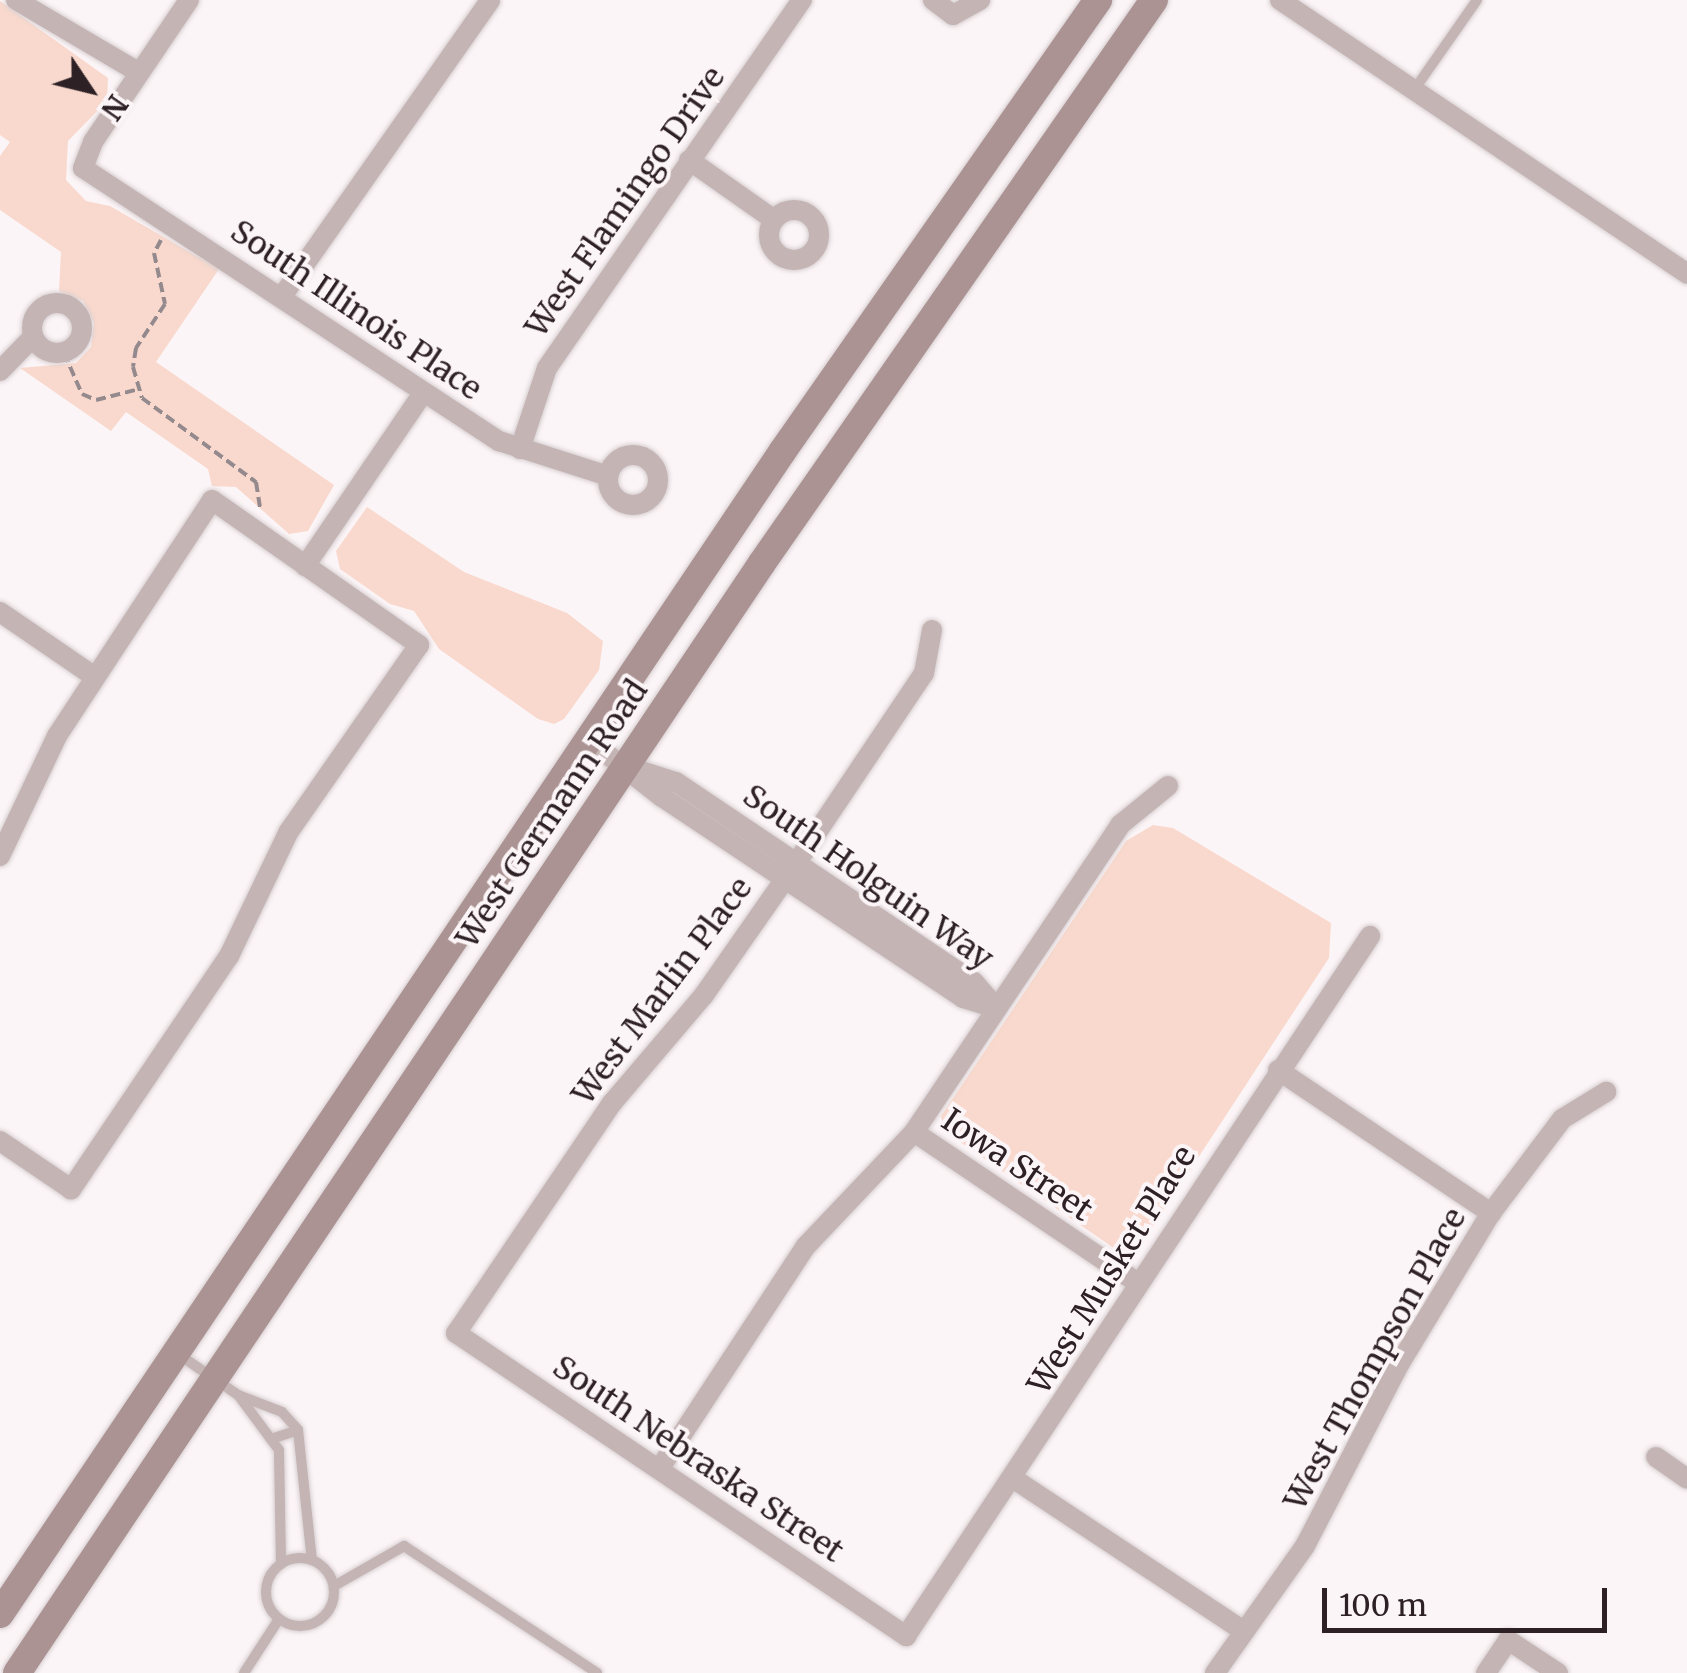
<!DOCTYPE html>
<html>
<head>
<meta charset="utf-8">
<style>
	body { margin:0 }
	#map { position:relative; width:1687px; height:1673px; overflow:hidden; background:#fcf5f7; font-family:Merriweather,serif }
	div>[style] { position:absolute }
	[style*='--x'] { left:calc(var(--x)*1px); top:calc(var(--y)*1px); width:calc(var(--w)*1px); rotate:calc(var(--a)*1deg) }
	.green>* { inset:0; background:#f9d9cd }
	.path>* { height:4px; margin-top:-2px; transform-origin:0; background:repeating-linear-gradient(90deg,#948a8d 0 10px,transparent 0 15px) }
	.roads { filter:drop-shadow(0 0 2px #d7cfd1) drop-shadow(0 0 2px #d7cfd1) }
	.service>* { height:10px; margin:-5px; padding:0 5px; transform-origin:5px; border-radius:5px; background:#c4b4b4 }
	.service>.ring { margin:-5px; padding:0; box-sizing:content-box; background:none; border:10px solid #c4b4b4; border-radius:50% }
	.minor>* { height:20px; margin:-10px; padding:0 10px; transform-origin:10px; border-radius:10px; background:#c4b4b4 }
	.minor>.ring { margin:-10px; padding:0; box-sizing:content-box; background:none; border:20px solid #c4b4b4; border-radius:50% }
	.secondary>* { height:28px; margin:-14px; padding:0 14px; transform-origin:14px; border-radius:14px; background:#ab9393 }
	span { translate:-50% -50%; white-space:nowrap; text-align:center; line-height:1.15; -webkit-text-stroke:8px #fcf5f7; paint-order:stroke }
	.street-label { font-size:32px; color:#2e2126 }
	.north { position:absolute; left:40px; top:40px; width:100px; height:100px; -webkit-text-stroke:8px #fcf5f7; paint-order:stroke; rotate:125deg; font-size:28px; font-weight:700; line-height:40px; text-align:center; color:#2e2126 }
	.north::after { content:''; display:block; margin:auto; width:35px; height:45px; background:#2e2126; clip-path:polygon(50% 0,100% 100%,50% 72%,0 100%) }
	.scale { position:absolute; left:1322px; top:1588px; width:285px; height:45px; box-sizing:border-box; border:5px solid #2e2126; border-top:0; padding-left:12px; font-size:30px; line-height:35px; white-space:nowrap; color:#2e2126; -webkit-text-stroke:8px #fcf5f7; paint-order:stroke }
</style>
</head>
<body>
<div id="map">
	<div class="green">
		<div style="clip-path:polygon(0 1px,108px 78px,107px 101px,68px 141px,66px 180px,86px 201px,110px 206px,219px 269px,156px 362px,334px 485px,308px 531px,289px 534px,236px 487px,212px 486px,208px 469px,126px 412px,111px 431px,20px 368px,76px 363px,91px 347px,94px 323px,83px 301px,59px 291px,61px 252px,0 210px,0 156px,10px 142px,0 135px)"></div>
		<div style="clip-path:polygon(367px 507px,464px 572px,567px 613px,603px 641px,599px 670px,564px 719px,554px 724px,538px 719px,439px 649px,414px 611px,390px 604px,340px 569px,336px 551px)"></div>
		<div style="clip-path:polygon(1153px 825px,1173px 828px,1331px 923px,1329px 958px,1137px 1251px,1121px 1253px,944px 1131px,941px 1116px,1126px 841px)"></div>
	</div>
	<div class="path">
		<div style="--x:161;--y:240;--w:15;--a:118"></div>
		<div style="--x:154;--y:253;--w:52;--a:77.8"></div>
		<div style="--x:165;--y:304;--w:53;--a:123.4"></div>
		<div style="--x:136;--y:348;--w:19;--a:99"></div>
		<div style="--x:133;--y:367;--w:32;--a:74"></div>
		<div style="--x:142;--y:398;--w:142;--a:36.4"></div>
		<div style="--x:256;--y:482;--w:26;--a:81"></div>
		<div style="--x:64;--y:353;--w:45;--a:66.3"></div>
		<div style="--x:82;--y:394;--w:15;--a:23"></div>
		<div style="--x:96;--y:400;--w:44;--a:-14.3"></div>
	</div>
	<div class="roads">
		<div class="service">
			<div style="--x:1414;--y:90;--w:110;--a:-55"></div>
			<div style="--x:178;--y:1354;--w:73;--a:34.3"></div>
			<div style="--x:238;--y:1395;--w:47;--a:21.1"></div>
			<div style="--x:282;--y:1412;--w:24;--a:48"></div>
			<div style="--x:298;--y:1430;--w:131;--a:83.9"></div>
			<div style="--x:239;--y:1396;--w:67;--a:53.5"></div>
			<div style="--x:279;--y:1450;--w:114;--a:89"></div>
			<div style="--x:271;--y:1439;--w:28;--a:-18"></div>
			<div class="ring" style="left:266px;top:1558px;width:58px;height:58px"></div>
			<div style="--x:334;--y:1586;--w:81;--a:-29.7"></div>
			<div style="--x:404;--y:1546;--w:231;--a:33.3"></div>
			<div style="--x:244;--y:1673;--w:64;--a:-57.1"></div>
		</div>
		<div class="minor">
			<div style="--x:16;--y:0;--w:142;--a:30.5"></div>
			<div style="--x:189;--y:0;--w:171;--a:124.1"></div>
			<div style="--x:93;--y:142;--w:28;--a:111"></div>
			<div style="--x:83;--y:168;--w:498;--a:33.3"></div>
			<div style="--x:499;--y:441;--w:114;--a:17.8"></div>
			<div style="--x:933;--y:0;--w:25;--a:37"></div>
			<div style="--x:953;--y:15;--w:31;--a:-29"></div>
			<div style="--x:1280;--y:0;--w:491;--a:33.9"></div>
			<div style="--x:689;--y:160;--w:103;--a:35.1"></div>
			<div class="ring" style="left:769px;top:210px;width:30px;height:30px"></div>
			<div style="--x:283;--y:295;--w:360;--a:-54.9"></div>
			<div class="ring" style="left:32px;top:303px;width:30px;height:30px"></div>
			<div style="--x:0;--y:371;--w:47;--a:-45.9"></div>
			<div style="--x:520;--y:449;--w:85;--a:-71.6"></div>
			<div style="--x:547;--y:368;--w:448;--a:-55.3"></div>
			<div class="ring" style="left:608px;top:455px;width:30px;height:30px"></div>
			<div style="--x:305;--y:566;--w:209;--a:-55.7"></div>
			<div style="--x:0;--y:612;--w:115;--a:34.4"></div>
			<div style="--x:932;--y:630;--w:44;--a:100.5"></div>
			<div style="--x:924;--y:673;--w:228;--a:123.9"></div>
			<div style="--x:797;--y:862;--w:162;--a:125"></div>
			<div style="--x:704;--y:995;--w:142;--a:130.4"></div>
			<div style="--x:612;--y:1103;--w:278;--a:124.1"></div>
			<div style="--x:456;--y:1333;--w:543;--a:33.95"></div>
			<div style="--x:906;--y:1636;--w:840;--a:-56.46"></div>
			<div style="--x:590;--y:741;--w:91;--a:37.9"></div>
			<div style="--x:662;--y:797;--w:362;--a:33.7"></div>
			<div style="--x:963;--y:998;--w:34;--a:17"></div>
			<div style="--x:638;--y:770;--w:40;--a:18"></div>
			<div style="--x:676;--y:782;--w:359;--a:33.9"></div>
			<div style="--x:974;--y:982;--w:32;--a:49"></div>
			<div style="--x:0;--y:856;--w:133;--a:-64.6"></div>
			<div style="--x:57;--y:736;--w:282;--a:-56.7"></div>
			<div style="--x:212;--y:500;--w:253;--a:35"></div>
			<div style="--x:419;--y:645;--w:229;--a:124.9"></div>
			<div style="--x:288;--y:833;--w:136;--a:115.6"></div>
			<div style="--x:229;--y:956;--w:282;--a:124.1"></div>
			<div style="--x:71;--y:1189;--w:86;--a:-145.9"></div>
			<div style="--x:1278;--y:1070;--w:257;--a:33.9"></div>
			<div style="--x:914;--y:1132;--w:268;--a:34"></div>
			<div style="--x:1656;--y:1457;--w:38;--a:35"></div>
			<div style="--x:660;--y:1468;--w:266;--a:-56.7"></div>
			<div style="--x:806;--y:1246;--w:157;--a:-46.5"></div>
			<div style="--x:914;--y:1132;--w:370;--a:-56.1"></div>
			<div style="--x:1120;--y:825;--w:62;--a:-39.1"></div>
			<div style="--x:1014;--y:1479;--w:276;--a:33.5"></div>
			<div style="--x:1215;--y:1673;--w:156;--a:-54.7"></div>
			<div style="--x:1305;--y:1546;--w:206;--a:-62.6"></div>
			<div style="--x:1400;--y:1363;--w:175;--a:-58.8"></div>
			<div style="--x:1491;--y:1213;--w:118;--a:-52.9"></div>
			<div style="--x:1562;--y:1119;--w:52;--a:-31.5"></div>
			<div style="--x:1486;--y:1673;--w:40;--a:-56"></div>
			<div style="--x:1508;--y:1640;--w:60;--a:33.4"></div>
		</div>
		<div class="secondary">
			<div style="--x:0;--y:1614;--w:1401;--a:-56.06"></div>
			<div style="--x:782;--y:452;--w:552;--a:-55.04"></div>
			<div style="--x:17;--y:1673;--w:1337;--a:-56.13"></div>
			<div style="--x:762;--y:563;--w:686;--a:-55.15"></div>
		</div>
	</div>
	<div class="street-label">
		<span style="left:625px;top:202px;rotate:-55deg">West Flamingo Drive</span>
		<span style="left:356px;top:310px;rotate:34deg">South Illinois Place</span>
		<span style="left:552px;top:814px;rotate:-56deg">West Germann Road</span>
		<span style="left:868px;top:877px;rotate:35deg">South Holguin Way</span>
		<span style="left:662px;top:991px;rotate:-53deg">West Marlin Place</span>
		<span style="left:1017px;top:1165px;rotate:34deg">Iowa Street</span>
		<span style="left:1112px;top:1270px;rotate:-58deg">West Musket Place</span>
		<span style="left:1375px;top:1359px;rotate:-61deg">West Thompson Place</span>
		<span style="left:698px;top:1459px;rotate:34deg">South Nebraska Street</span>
	</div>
	<div class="north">N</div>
	<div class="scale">100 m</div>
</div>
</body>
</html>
